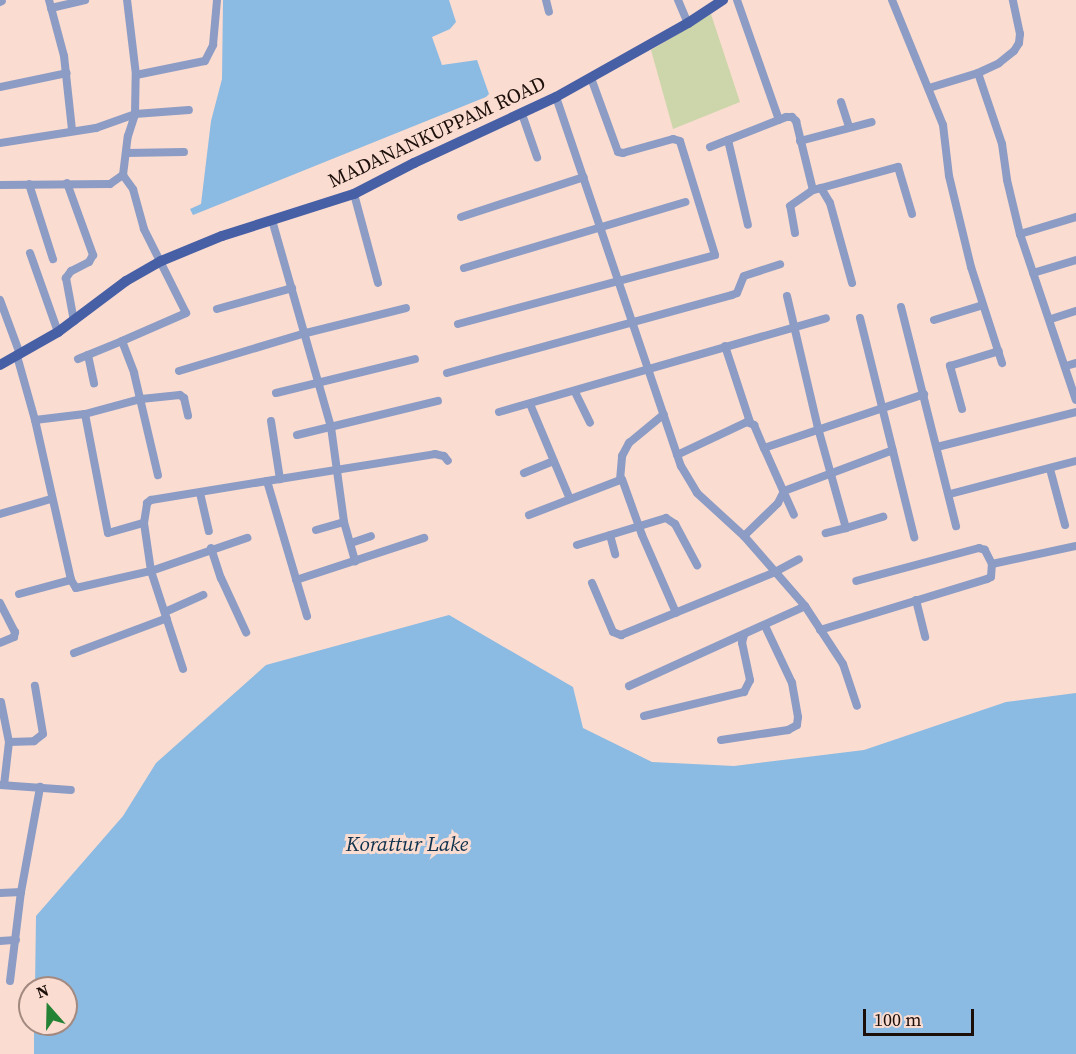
<!DOCTYPE html>
<html>
<head>
<meta charset="utf-8">
<style>
	body { margin:0 }
	#map { position:relative; width:1076px; height:1054px; overflow:hidden; background:#fbdcd1; font-family:"Source Serif 4",serif }
	div>[style] { position:absolute }
	[style*='--x'] { left:calc(var(--x)*1px); top:calc(var(--y)*1px); width:calc(var(--w)*1px); rotate:calc(var(--a)*1deg) }
	.green>* { inset:0; background:#cdd6ab }
	.water>* { inset:0; background:#8bbae2 }
	.minor>* { height:8px; margin:-4px; padding:0 4px; transform-origin:4px; border-radius:4px; background:#8c9cc4 }
	.major>* { height:10px; margin:-5px; padding:0 5px; transform-origin:5px; border-radius:5px; background:#465fa5 }
	span { translate:-50% -50%; white-space:nowrap; text-align:center; line-height:1.15; -webkit-text-stroke:6px #fbdcd1; paint-order:stroke }
	.street-label { font-size:20px; color:#1c0f0a }
	.water-label { font-size:21px; color:#0c304c; font-style:italic }
	.north { position:absolute; left:18px; top:976px; width:60px; height:60px; box-sizing:border-box; background:#fbdcd1; border:2px solid #a28a81; border-radius:50%; rotate:340deg; font-size:16px; font-weight:700; line-height:24px; text-align:center; color:#1c0f0a }
	.north::after { content:''; display:block; margin:auto; width:21px; height:27px; background:#248234; clip-path:polygon(50% 0,100% 100%,50% 72%,0 100%) }
	.scale { position:absolute; left:863px; top:1009px; width:111px; height:27px; box-sizing:border-box; border:3px solid #1c0f0a; border-top:0; padding-left:8px; font-size:18px; line-height:21px; white-space:nowrap; color:#1c0f0a; -webkit-text-stroke:4px #fbdcd1; paint-order:stroke }
</style>
</head>
<body>
<div id="map">
	<div class="green">
		<div style="clip-path:polygon(711px 14px,740px 102px,673px 129px,651px 50px)"></div>
	</div>
	<div class="water">
		<div style="clip-path:polygon(223px 0,449px 0,456px 22px,450px 29px,432px 37px,442px 65px,477px 60px,489px 94px,486px 97px,193px 215px,190px 209px,201px 204px,211px 121px,222px 79px)"></div>
		<div style="clip-path:polygon(449px 615px,573px 687px,583px 728px,652px 762px,734px 766px,864px 750px,1006px 702px,1076px 693px,1076px 1054px,34px 1054px,34px 1024px,66px 1024px,66px 988px,35px 988px,36px 916px,123px 816px,156px 763px,266px 665px)"></div>
	</div>
	<div class="minor">
		<div style="--x:49;--y:0;--w:58;--a:75"></div>
		<div style="--x:64;--y:56;--w:74;--a:83.8"></div>
		<div style="--x:546;--y:0;--w:12;--a:76"></div>
		<div style="--x:678;--y:0;--w:25;--a:67"></div>
		<div style="--x:737;--y:0;--w:127;--a:70.7"></div>
		<div style="--x:892;--y:0;--w:135;--a:67.8"></div>
		<div style="--x:943;--y:125;--w:51;--a:83.3"></div>
		<div style="--x:949;--y:176;--w:94;--a:76.4"></div>
		<div style="--x:971;--y:267;--w:101;--a:72.1"></div>
		<div style="--x:0;--y:2;--w:2;--a:-27"></div>
		<div style="--x:51;--y:8;--w:35;--a:-13"></div>
		<div style="--x:978;--y:73;--w:75;--a:71.3"></div>
		<div style="--x:1002;--y:144;--w:36;--a:82"></div>
		<div style="--x:1007;--y:180;--w:56;--a:76.5"></div>
		<div style="--x:1020;--y:234;--w:175;--a:71.4"></div>
		<div style="--x:136;--y:75;--w:70;--a:-11.5"></div>
		<div style="--x:205;--y:61;--w:18;--a:-63"></div>
		<div style="--x:213;--y:45;--w:45;--a:-84.9"></div>
		<div style="--x:0;--y:87;--w:68;--a:-11.8"></div>
		<div style="--x:929;--y:88;--w:51;--a:-17"></div>
		<div style="--x:978;--y:73;--w:23;--a:-25"></div>
		<div style="--x:999;--y:63;--w:19;--a:-39"></div>
		<div style="--x:1014;--y:51;--w:9;--a:-58"></div>
		<div style="--x:1019;--y:43;--w:9;--a:-84"></div>
		<div style="--x:1020;--y:34;--w:35;--a:-102"></div>
		<div style="--x:556;--y:97;--w:390;--a:71.3"></div>
		<div style="--x:681;--y:466;--w:31;--a:59"></div>
		<div style="--x:697;--y:493;--w:64;--a:42.5"></div>
		<div style="--x:744;--y:536;--w:93;--a:48.9"></div>
		<div style="--x:805;--y:606;--w:69;--a:56.8"></div>
		<div style="--x:843;--y:664;--w:44;--a:71.6"></div>
		<div style="--x:841;--y:102;--w:26;--a:72"></div>
		<div style="--x:522;--y:114;--w:46;--a:70.8"></div>
		<div style="--x:728;--y:140;--w:87;--a:76.8"></div>
		<div style="--x:800;--y:141;--w:74;--a:-14.8"></div>
		<div style="--x:0;--y:143;--w:97;--a:-8.9"></div>
		<div style="--x:96;--y:128;--w:41;--a:-19.7"></div>
		<div style="--x:135;--y:114;--w:54;--a:-4.2"></div>
		<div style="--x:710;--y:147;--w:82;--a:-21.5"></div>
		<div style="--x:786;--y:117;--w:6;--a:0"></div>
		<div style="--x:792;--y:117;--w:6;--a:45"></div>
		<div style="--x:796;--y:121;--w:71;--a:76.2"></div>
		<div style="--x:813;--y:190;--w:8;--a:-14"></div>
		<div style="--x:821;--y:188;--w:17;--a:59"></div>
		<div style="--x:830;--y:203;--w:83;--a:74.6"></div>
		<div style="--x:126;--y:153;--w:58;--a:-1"></div>
		<div style="--x:67;--y:183;--w:77;--a:70.1"></div>
		<div style="--x:93;--y:255;--w:8;--a:120"></div>
		<div style="--x:89;--y:262;--w:20;--a:153"></div>
		<div style="--x:71;--y:271;--w:9;--a:126"></div>
		<div style="--x:66;--y:278;--w:44;--a:79.5"></div>
		<div style="--x:29;--y:184;--w:79;--a:72.3"></div>
		<div style="--x:0;--y:185;--w:110;--a:-0.5"></div>
		<div style="--x:110;--y:184;--w:16;--a:-35"></div>
		<div style="--x:123;--y:175;--w:39;--a:-83"></div>
		<div style="--x:128;--y:136;--w:23;--a:-72"></div>
		<div style="--x:135;--y:114;--w:39;--a:-89"></div>
		<div style="--x:136;--y:75;--w:76;--a:-96.8"></div>
		<div style="--x:821;--y:188;--w:80;--a:-15.3"></div>
		<div style="--x:898;--y:167;--w:49;--a:73.4"></div>
		<div style="--x:354;--y:194;--w:92;--a:74.9"></div>
		<div style="--x:461;--y:217;--w:129;--a:-18"></div>
		<div style="--x:272;--y:220;--w:215;--a:74.1"></div>
		<div style="--x:331;--y:427;--w:96;--a:82.2"></div>
		<div style="--x:344;--y:522;--w:41;--a:74.2"></div>
		<div style="--x:795;--y:233;--w:27;--a:-100"></div>
		<div style="--x:790;--y:206;--w:28;--a:-35"></div>
		<div style="--x:1020;--y:234;--w:59;--a:-16.9"></div>
		<div style="--x:30;--y:253;--w:84;--a:70.5"></div>
		<div style="--x:464;--y:268;--w:231;--a:-16.6"></div>
		<div style="--x:1033;--y:273;--w:45;--a:-16.8"></div>
		<div style="--x:787;--y:296;--w:136;--a:76.8"></div>
		<div style="--x:818;--y:428;--w:104;--a:74.4"></div>
		<div style="--x:846;--y:528;--w:21;--a:166"></div>
		<div style="--x:0;--y:300;--w:58;--a:69.7"></div>
		<div style="--x:901;--y:307;--w:226;--a:75.9"></div>
		<div style="--x:217;--y:309;--w:78;--a:-15.6"></div>
		<div style="--x:860;--y:318;--w:226;--a:76.1"></div>
		<div style="--x:1051;--y:319;--w:26;--a:-18"></div>
		<div style="--x:934;--y:320;--w:51;--a:-17"></div>
		<div style="--x:458;--y:324;--w:266;--a:-15"></div>
		<div style="--x:715;--y:255;--w:119;--a:-107.1"></div>
		<div style="--x:680;--y:141;--w:7;--a:-164"></div>
		<div style="--x:673;--y:139;--w:52;--a:164.4"></div>
		<div style="--x:623;--y:153;--w:5;--a:-169"></div>
		<div style="--x:618;--y:152;--w:79;--a:-110"></div>
		<div style="--x:122;--y:341;--w:70;--a:-23.6"></div>
		<div style="--x:186;--y:313;--w:94;--a:-116.6"></div>
		<div style="--x:144;--y:229;--w:41;--a:-105.4"></div>
		<div style="--x:133;--y:189;--w:17;--a:-126"></div>
		<div style="--x:725;--y:346;--w:80;--a:71.8"></div>
		<div style="--x:88;--y:355;--w:29;--a:78"></div>
		<div style="--x:17;--y:356;--w:66;--a:74.3"></div>
		<div style="--x:35;--y:420;--w:164;--a:77.3"></div>
		<div style="--x:71;--y:580;--w:9;--a:58"></div>
		<div style="--x:76;--y:588;--w:77;--a:-12.8"></div>
		<div style="--x:151;--y:571;--w:102;--a:-19"></div>
		<div style="--x:78;--y:359;--w:48;--a:-22.2"></div>
		<div style="--x:122;--y:341;--w:34;--a:69"></div>
		<div style="--x:134;--y:373;--w:105;--a:76.8"></div>
		<div style="--x:1066;--y:366;--w:10;--a:-17"></div>
		<div style="--x:179;--y:371;--w:133;--a:-16.7"></div>
		<div style="--x:306;--y:333;--w:103;--a:-14"></div>
		<div style="--x:447;--y:373;--w:295;--a:-15.3"></div>
		<div style="--x:732;--y:295;--w:5;--a:-22"></div>
		<div style="--x:737;--y:293;--w:18;--a:-68"></div>
		<div style="--x:744;--y:276;--w:38;--a:-18"></div>
		<div style="--x:575;--y:392;--w:34;--a:64"></div>
		<div style="--x:276;--y:393;--w:143;--a:-13.7"></div>
		<div style="--x:530;--y:404;--w:103;--a:67.2"></div>
		<div style="--x:962;--y:409;--w:45;--a:-105.6"></div>
		<div style="--x:950;--y:366;--w:51;--a:-17"></div>
		<div style="--x:499;--y:412;--w:340;--a:-16"></div>
		<div style="--x:85;--y:414;--w:121;--a:79.1"></div>
		<div style="--x:108;--y:533;--w:37;--a:-16"></div>
		<div style="--x:35;--y:420;--w:50;--a:-6.8"></div>
		<div style="--x:85;--y:414;--w:58;--a:-15"></div>
		<div style="--x:141;--y:399;--w:39;--a:-6"></div>
		<div style="--x:180;--y:395;--w:5;--a:37"></div>
		<div style="--x:184;--y:398;--w:18;--a:77"></div>
		<div style="--x:271;--y:421;--w:59;--a:81.2"></div>
		<div style="--x:297;--y:435;--w:145;--a:-13.6"></div>
		<div style="--x:937;--y:447;--w:143;--a:-14.1"></div>
		<div style="--x:764;--y:448;--w:73;--a:65.9"></div>
		<div style="--x:677;--y:455;--w:77;--a:-25.2"></div>
		<div style="--x:747;--y:422;--w:8;--a:23"></div>
		<div style="--x:754;--y:425;--w:25;--a:67"></div>
		<div style="--x:764;--y:448;--w:169;--a:-18.6"></div>
		<div style="--x:1050;--y:469;--w:58;--a:75"></div>
		<div style="--x:524;--y:473;--w:32;--a:-22"></div>
		<div style="--x:622;--y:479;--w:59;--a:70.3"></div>
		<div style="--x:642;--y:535;--w:85;--a:66.4"></div>
		<div style="--x:267;--y:481;--w:170;--a:-9.1"></div>
		<div style="--x:435;--y:454;--w:9;--a:13"></div>
		<div style="--x:444;--y:456;--w:6;--a:51"></div>
		<div style="--x:200;--y:493;--w:39;--a:77"></div>
		<div style="--x:950;--y:494;--w:130;--a:-14.7"></div>
		<div style="--x:0;--y:514;--w:53;--a:-16.4"></div>
		<div style="--x:529;--y:515;--w:97;--a:-21"></div>
		<div style="--x:620;--y:480;--w:24;--a:-85"></div>
		<div style="--x:622;--y:456;--w:15;--a:-62"></div>
		<div style="--x:629;--y:443;--w:45;--a:-39.6"></div>
		<div style="--x:846;--y:528;--w:39;--a:-17"></div>
		<div style="--x:316;--y:530;--w:29;--a:-16"></div>
		<div style="--x:610;--y:535;--w:20;--a:75"></div>
		<div style="--x:744;--y:536;--w:47;--a:-44.1"></div>
		<div style="--x:778;--y:503;--w:13;--a:-63"></div>
		<div style="--x:784;--y:491;--w:116;--a:-20.6"></div>
		<div style="--x:351;--y:543;--w:21;--a:-19"></div>
		<div style="--x:577;--y:545;--w:93;--a:-16.9"></div>
		<div style="--x:666;--y:518;--w:11;--a:34"></div>
		<div style="--x:675;--y:524;--w:47;--a:61.8"></div>
		<div style="--x:211;--y:548;--w:32;--a:72"></div>
		<div style="--x:221;--y:578;--w:60;--a:65.2"></div>
		<div style="--x:992;--y:564;--w:86;--a:-12.1"></div>
		<div style="--x:296;--y:580;--w:135;--a:-18.2"></div>
		<div style="--x:592;--y:583;--w:53;--a:66.8"></div>
		<div style="--x:613;--y:632;--w:9;--a:21"></div>
		<div style="--x:621;--y:635;--w:166;--a:-22.2"></div>
		<div style="--x:775;--y:572;--w:27;--a:-28"></div>
		<div style="--x:19;--y:594;--w:54;--a:-15.1"></div>
		<div style="--x:916;--y:600;--w:38;--a:76"></div>
		<div style="--x:0;--y:603;--w:33;--a:63"></div>
		<div style="--x:15;--y:632;--w:5;--a:101"></div>
		<div style="--x:14;--y:637;--w:15;--a:157"></div>
		<div style="--x:165;--y:612;--w:42;--a:-24.1"></div>
		<div style="--x:820;--y:630;--w:175;--a:-17"></div>
		<div style="--x:987;--y:579;--w:4;--a:-27"></div>
		<div style="--x:991;--y:577;--w:13;--a:-86"></div>
		<div style="--x:992;--y:564;--w:16;--a:-117"></div>
		<div style="--x:985;--y:550;--w:6;--a:-162"></div>
		<div style="--x:979;--y:548;--w:127;--a:165"></div>
		<div style="--x:74;--y:653;--w:99;--a:-20.6"></div>
		<div style="--x:183;--y:669;--w:103;--a:-108.1"></div>
		<div style="--x:151;--y:571;--w:49;--a:-98.3"></div>
		<div style="--x:144;--y:523;--w:20;--a:-81"></div>
		<div style="--x:147;--y:503;--w:5;--a:-37"></div>
		<div style="--x:151;--y:500;--w:118;--a:-9.3"></div>
		<div style="--x:267;--y:481;--w:141;--a:73.5"></div>
		<div style="--x:629;--y:686;--w:193;--a:-24.4"></div>
		<div style="--x:1;--y:702;--w:41;--a:78.7"></div>
		<div style="--x:9;--y:742;--w:43;--a:96.6"></div>
		<div style="--x:644;--y:716;--w:103;--a:-13.5"></div>
		<div style="--x:744;--y:692;--w:13;--a:-63"></div>
		<div style="--x:750;--y:680;--w:38;--a:-102"></div>
		<div style="--x:742;--y:643;--w:8;--a:-76"></div>
		<div style="--x:721;--y:740;--w:68;--a:-8.5"></div>
		<div style="--x:788;--y:730;--w:10;--a:-29"></div>
		<div style="--x:797;--y:725;--w:8;--a:-83"></div>
		<div style="--x:798;--y:717;--w:35;--a:-100"></div>
		<div style="--x:792;--y:683;--w:63;--a:-115.3"></div>
		<div style="--x:9;--y:742;--w:25;--a:-2"></div>
		<div style="--x:34;--y:741;--w:11;--a:-38"></div>
		<div style="--x:43;--y:734;--w:49;--a:-99.5"></div>
		<div style="--x:0;--y:785;--w:71;--a:4"></div>
		<div style="--x:0;--y:893;--w:21;--a:-3"></div>
		<div style="--x:0;--y:941;--w:16;--a:-4"></div>
		<div style="--x:10;--y:981;--w:90;--a:-83"></div>
		<div style="--x:21;--y:892;--w:107;--a:-79.7"></div>
	</div>
	<div class="major">
		<div style="--x:0;--y:365;--w:67;--a:-29.6"></div>
		<div style="--x:58;--y:332;--w:85;--a:-36.9"></div>
		<div style="--x:126;--y:281;--w:40;--a:-29.7"></div>
		<div style="--x:161;--y:261;--w:66;--a:-22.3"></div>
		<div style="--x:222;--y:236;--w:139;--a:-17.7"></div>
		<div style="--x:354;--y:194;--w:68;--a:-27.3"></div>
		<div style="--x:414;--y:163;--w:157;--a:-24.9"></div>
		<div style="--x:556;--y:97;--w:151;--a:-29.3"></div>
		<div style="--x:688;--y:23;--w:42;--a:-33.3"></div>
	</div>
	<div class="street-label">
		<span style="left:437px;top:132px;rotate:-25deg">MADANANKUPPAM ROAD</span>
	</div>
	<div class="water-label">
		<span style="left:407px;top:844px">Korattur Lake</span>
	</div>
	<div class="north">N</div>
	<div class="scale">100 m</div>
</div>
</body>
</html>
